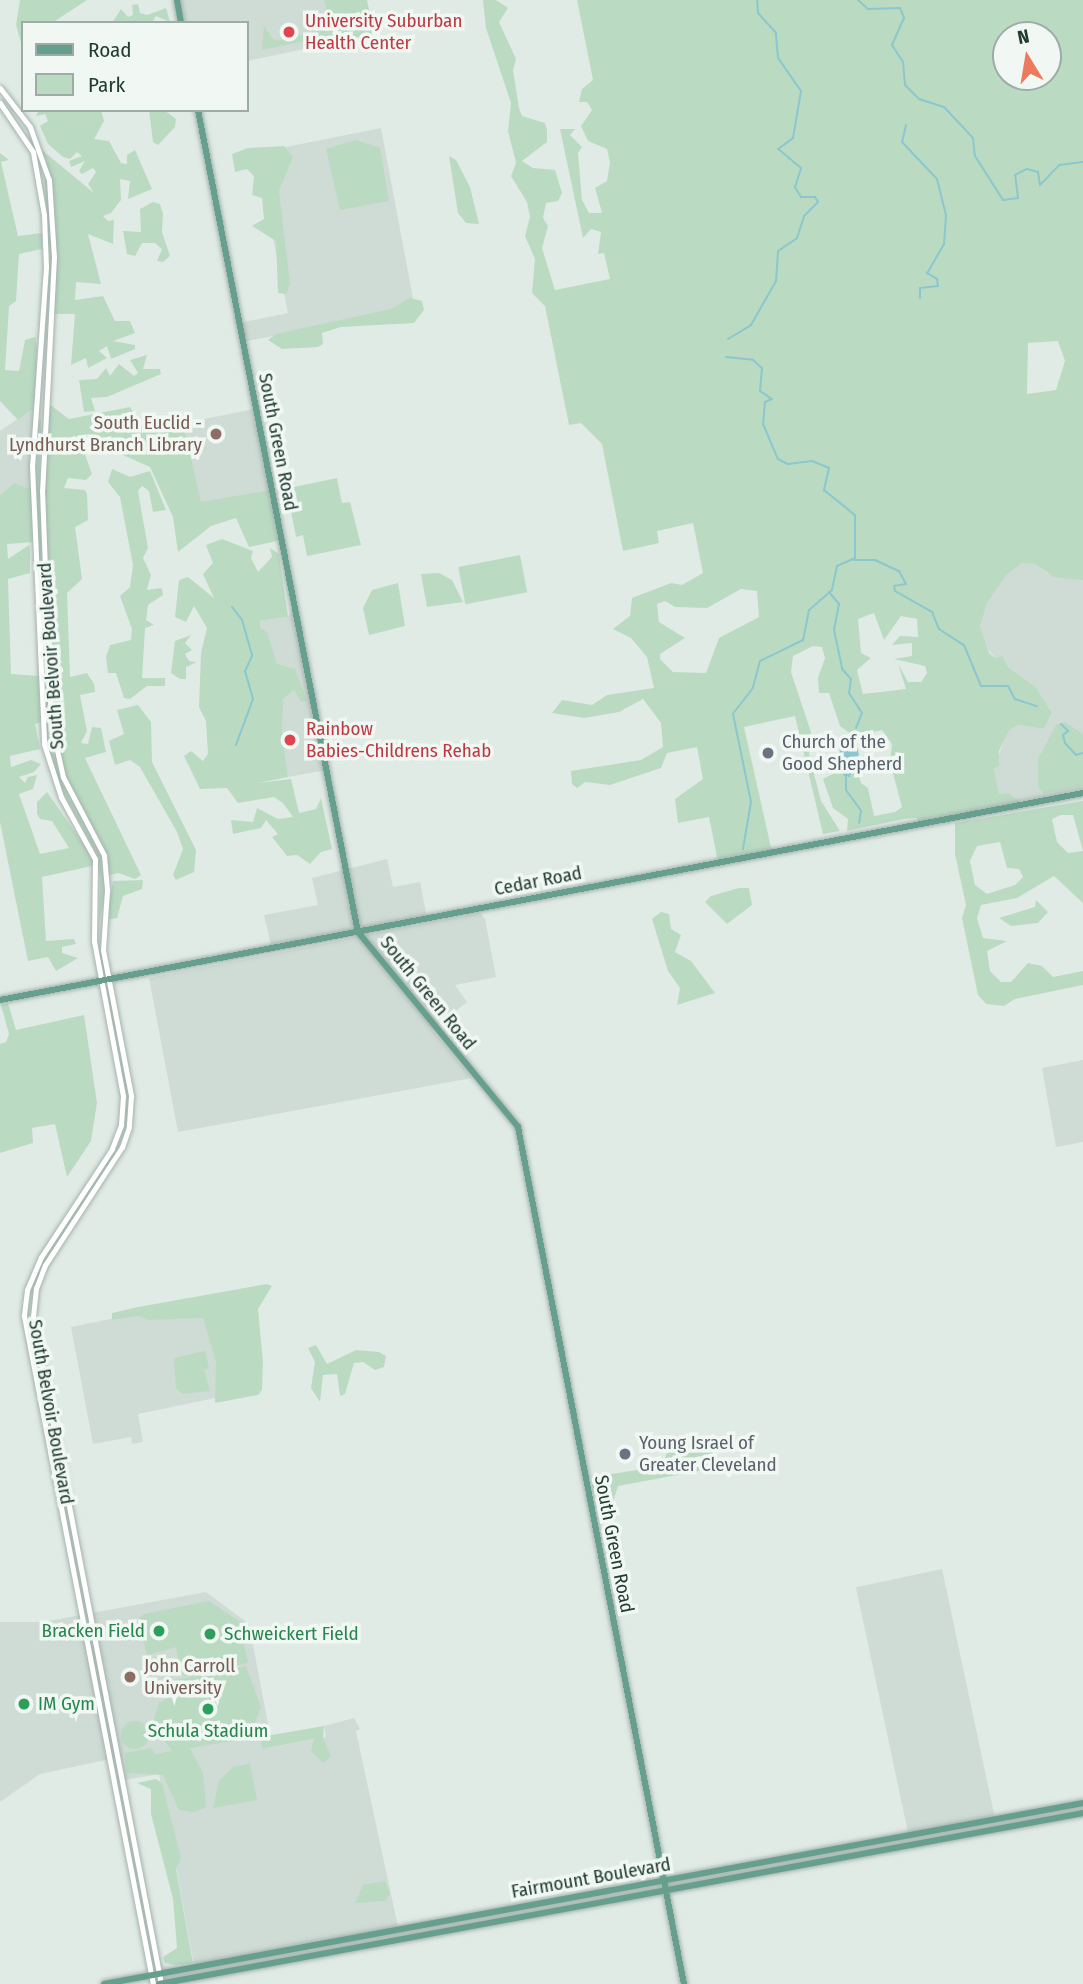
<!DOCTYPE html>
<html>
<head>
<meta charset="utf-8">
<style>
	body { margin:0 }
	#map { position:relative; width:1083px; height:1984px; overflow:hidden; background:#e1ebe6; font-family:"Fira Sans Condensed",sans-serif }
	div>[style] { position:absolute }
	[style*='--x'] { left:calc(var(--x)*1px); top:calc(var(--y)*1px); width:calc(var(--w)*1px); rotate:calc(var(--a)*1deg) }
	.built>* { inset:0; background:#cfdbd5; transform-origin:0 0 }
	.green>* { inset:0; background:#badbc2; transform-origin:0 0 }
	.round { border-radius:50% }
	.water>* { inset:0; background:#8bc7ce }
	.stream>* { height:2px; margin:-1px; padding:0 1px; transform-origin:1px; border-radius:1px; background:#8bc7ce }
	.roads { filter:drop-shadow(0 0 2px #a4b3ad) drop-shadow(0 0 2px #a4b3ad) }
	.minor>* { height:5px; margin:-2.5px; padding:0 2.5px; transform-origin:2.5px; border-radius:2.5px; background:#fff }
	.major>* { height:6px; margin:-3px; padding:0 3px; transform-origin:3px; border-radius:3px; background:#679f8e }
	.dots>* { width:19px; height:19px; translate:-50% -50%; box-sizing:border-box; border:4px solid #f1f8f4; border-radius:50% }
	span { translate:-50% -50%; white-space:nowrap; text-align:center; line-height:1.15; -webkit-text-stroke:7px #f1f8f4; paint-order:stroke }
	.health-label { font-size:19px; color:#be3a42 }
	.left { translate:0 -50%; text-align:left }
	.education-label { font-size:19px; color:#785e54 }
	.right { translate:-100% -50%; text-align:right }
	.street-label { font-size:19px; color:#223b33 }
	.worship-label { font-size:19px; color:#5b616d }
	.leisure-label { font-size:19px; color:#27864d }
	.legend { position:absolute; left:21px; top:21px; width:228px; height:91px; box-sizing:border-box; background:#f1f8f4; border:2px solid #9eaca7; margin:0; padding:9px 12px; list-style:none; font-size:21px; color:#223b33 }
	.legend li { display:flex; align-items:center; gap:14px; height:35px }
	.legend b { width:35px; border:2px solid #9eaca7 }
	.north { position:absolute; left:992px; top:21px; width:70px; height:70px; box-sizing:border-box; background:#f1f8f4; border:2px solid #9eaca7; border-radius:50%; rotate:349deg; font-size:19px; font-weight:700; line-height:28px; text-align:center; color:#223b33 }
	.north::after { content:''; display:block; margin:auto; width:24px; height:32px; background:#ec7a5e; clip-path:polygon(50% 0,100% 100%,50% 72%,0 100%) }
</style>
</head>
<body>
<div id="map">
	<div class="built">
		<div style="clip-path:polygon(177px 0,324px 0,333px 43px,247px 61px,247px 23px,181px 23px)"></div>
		<div style="clip-path:polygon(381px 128px,415px 309px,242px 342px,239px 323px,288px 313px,256px 153px)"></div>
		<div style="clip-path:polygon(35px 407px,33px 490px,14px 483px,0 495px,0 431px)"></div>
		<div style="left:255px;top:409px;width:83px;height:73px;rotate:79deg"></div>
		<div style="clip-path:polygon(978px 525px,1048px 574px,1083px 580px,1083px 789px,1018px 801px,1009px 793px,999px 794px,994px 768px,1008px 730px,1019px 725px,1044px 729px,1052px 713px,1036px 687px,1009px 668px,1004px 657px,995px 658px,983px 643px,980px 622px,987px 603px)"></div>
		<div style="clip-path:polygon(294px 607px,326px 770px,288px 777px,260px 621px,288px 617px)"></div>
		<div style="clip-path:polygon(387px 859px,393px 887px,420px 882px,427px 919px,272px 949px,264px 915px,318px 905px,312px 878px)"></div>
		<div style="clip-path:polygon(480px 913px,485px 919px,496px 977px,455px 985px,467px 1002px,432px 1030px,472px 1078px,178px 1132px,149px 978px)"></div>
		<div style="clip-path:polygon(1083px 1060px,1083px 1142px,1056px 1147px,1042px 1068px)"></div>
		<div style="clip-path:polygon(248px 1291px,259px 1389px,138px 1414px,143px 1442px,132px 1444px,131px 1437px,93px 1444px,71px 1327px)"></div>
		<div style="left:942px;top:1569px;width:256px;height:88px;rotate:78deg"></div>
		<div style="clip-path:polygon(206px 1592px,249px 1624px,269px 1729px,259px 1732px,262px 1749px,326px 1737px,324px 1726px,354px 1718px,360px 1729px,356px 1731px,398px 1927px,194px 1965px,159px 1774px,125px 1780px,120px 1757px,40px 1774px,0 1802px,0 1622px,43px 1622px)"></div>
	</div>
	<div class="green">
		<div style="clip-path:polygon(20px 0,87px 0,52px 23px,23px 23px,22px 46px,16px 25px)"></div>
		<div style="clip-path:polygon(324px 0,367px 0,374px 34px,333px 43px,329px 36px,262px 50px,264px 26px,273px 39px,281px 40px,330px 28px)"></div>
		<div style="clip-path:polygon(evenodd,483px 0,496px 0,508px 8px,499px 22px,516px 59px,513px 70px,519px 108px,522px 116px,545px 123px,547px 130px,547px 142px,522px 161px,533px 168px,555px 170px,562px 193px,558px 201px,546px 203px,543px 218px,548px 226px,542px 248px,555px 290px,610px 279px,604px 253px,598px 254px,601px 232px,591px 229px,583px 238px,560px 129px,575px 129px,570px 135px,582px 147px,578px 153px,582px 200px,589px 213px,602px 213px,595px 188px,607px 181px,610px 162px,607px 149px,588px 141px,581px 126px,592px 110px,587px 102px,579px 102px,582px 89px,593px 80px,577px 0,1083px 0,1083px 580px,1054px 577px,1034px 564px,1022px 563px,1007px 574px,987px 603px,980px 626px,989px 653px,995px 658px,1003px 656px,1009px 668px,1036px 687px,1052px 713px,1044px 729px,1019px 725px,1009px 730px,999px 751px,999px 766px,994px 768px,999px 794px,1009px 793px,1022px 804px,919px 823px,917px 818px,904px 819px,847px 831px,848px 819px,833px 808px,823px 779px,838px 771px,835px 758px,847px 777px,855px 771px,855px 763px,861px 783px,868px 788px,874px 816px,895px 812px,902px 807px,890px 762px,892px 744px,882px 730px,855px 737px,840px 726px,829px 693px,819px 693px,818px 678px,825px 658px,822px 647px,813px 646px,793px 656px,791px 672px,811px 732px,809px 754px,821px 801px,840px 831px,823px 834px,795px 716px,744px 727px,772px 852px,718px 862px,709px 817px,678px 823px,675px 799px,703px 779px,697px 747px,667px 753px,661px 768px,610px 785px,585px 782px,577px 788px,572px 784px,571px 771px,641px 760px,663px 747px,661px 723px,643px 699px,619px 712px,584px 718px,552px 713px,562px 700px,592px 705px,607px 695px,654px 688px,647px 657px,631px 638px,613px 629px,630px 616px,632px 598px,671px 583px,682px 585px,703px 573px,693px 523px,657px 531px,659px 543px,623px 551px,602px 444px,581px 423px,569px 425px,545px 306px,532px 293px,535px 259px,525px 236px,530px 217px,527px 202px,511px 176px,516px 163px,508px 131px,511px 103px,486px 28px,483px 0,1006px 35px,1048px 35px,1048px 77px,1006px 77px,1006px 35px,483px 0,1058px 341px,1065px 361px,1056px 390px,1027px 394px,1028px 343px,1058px 341px,483px 0,741px 589px,757px 591px,759px 617px,719px 638px,706px 673px,673px 672px,660px 659px,660px 654px,685px 638px,659px 622px,657px 604px,665px 601px,675px 607px,707px 608px,741px 589px,483px 0,874px 613px,884px 640px,901px 616px,917px 619px,918px 637px,900px 636px,892px 645px,912px 643px,912px 656px,894px 659px,925px 666px,927px 673px,921px 682px,908px 682px,898px 664px,906px 689px,863px 694px,857px 670px,871px 658px,861px 653px,858px 619px,874px 613px)"></div>
		<div style="clip-path:polygon(138px 4px,140px 13px,147px 15px,166px 8px,170px 22px,156px 16px,153px 21px,166px 23px,112px 23px,121px 9px,128px 17px,133px 15px,132px 5px)"></div>
		<div style="clip-path:polygon(39px 110px,101px 110px,104px 121px,94px 139px,109px 141px,121px 163px,127px 164px,127px 155px,135px 150px,152px 189px,128px 199px,130px 181px,120px 179px,121px 200px,111px 213px,103px 216px,108px 221px,114px 220px,113px 244px,88px 234px,101px 284px,76px 282px,75px 300px,103px 296px,115px 321px,130px 321px,135px 333px,113px 341px,135px 345px,135px 349px,111px 359px,107px 346px,99px 351px,107px 358px,88px 368px,86px 358px,71px 365px,75px 314px,51px 314px,53px 281px,42px 150px,94px 193px,88px 184px,96px 172px,93px 168px,82px 174px,79px 171px,85px 161px,71px 167px,69px 161px,82px 156px,77px 152px,70px 159px,63px 157px,48px 144px,40px 126px,48px 121px,45px 114px,36px 116px)"></div>
		<div style="clip-path:polygon(149px 110px,164px 110px,176px 119px,175px 127px,158px 145px,153px 142px)"></div>
		<div style="clip-path:polygon(356px 140px,380px 148px,389px 201px,340px 210px,326px 149px)"></div>
		<div style="clip-path:polygon(284px 146px,293px 157px,279px 191px,290px 284px,286px 294px,278px 293px,276px 241px,252px 226px,264px 219px,262px 198px,252px 195px,254px 176px,247px 169px,235px 172px,232px 154px,248px 148px)"></div>
		<div style="clip-path:polygon(0 153px,9px 160px,1px 162px,18px 236px,42px 233px,42px 249px,19px 254px,16px 301px,9px 306px,5px 370px,19px 371px,25px 340px,35px 337px,37px 346px,35px 407px,18px 420px,0 401px)"></div>
		<div style="clip-path:polygon(449px 156px,456px 160px,470px 187px,479px 224px,466px 223px,458px 213px)"></div>
		<div style="clip-path:polygon(153px 202px,160px 204px,163px 214px,162px 232px,170px 256px,163px 262px,157px 261px,162px 249px,155px 243px,142px 243px,135px 256px,127px 254px,123px 231px,141px 232px,140px 209px)"></div>
		<div style="clip-path:polygon(410px 298px,422px 301px,424px 310px,414px 323px,341px 327px,322px 333px,323px 344px,318px 347px,282px 349px,268px 340px,276px 334px,391px 309px)"></div>
		<div style="clip-path:polygon(147px 355px,143px 369px,160px 369px,161px 374px,107px 397px,91px 398px,95px 411px,84px 412px,79px 380px,97px 379px,106px 368px,110px 376px,119px 364px,134px 376px,138px 373px,130px 360px)"></div>
		<div style="clip-path:polygon(45px 401px,69px 419px,130px 407px,144px 430px,183px 423px,201px 502px,271px 490px,281px 540px,249px 547px,236px 518px,211px 526px,178px 552px,173px 517px,150px 467px,107px 448px,87px 434px,82px 446px,92px 474px,86px 480px,68px 478px,64px 488px,85px 490px,87px 494px,88px 520px,75px 527px,82px 579px,67px 593px,70px 677px,87px 673px,94px 684px,95px 692px,80px 695px,87px 731px,81px 743px,88px 744px,92px 727px,101px 728px,106px 752px,85px 758px,141px 875px,135px 879px,118px 873px,107px 876px,103px 855px,70px 793px,51px 725px,61px 777px,101px 854px,105px 893px,99px 923px,100px 877px,94px 849px,54px 776px,45px 728px)"></div>
		<div style="clip-path:polygon(41px 420px,40px 488px,45px 675px,35px 483px,36px 422px)"></div>
		<div style="clip-path:polygon(112px 469px,130px 477px,150px 471px,166px 510px,153px 512px,149px 491px,142px 486px,138px 491px,148px 548px,143px 558px,151px 575px,147px 590px,162px 588px,163px 595px,148px 605px,146px 620px,154px 625px,145px 628px,142px 678px,165px 678px,165px 686px,147px 686px,130px 699px,124px 698px,116px 673px,108px 673px,106px 657px,110px 645px,131px 640px,132px 629px,120px 596px,130px 587px,133px 565px,120px 497px,108px 482px)"></div>
		<div style="clip-path:polygon(337px 478px,342px 503px,350px 502px,361px 545px,307px 556px,303px 535px,296px 537px,290px 506px,298px 504px,294px 487px)"></div>
		<div style="clip-path:polygon(14px 483px,33px 490px,35px 542px,7px 544px,8px 559px,29px 545px,30px 550px,30px 573px,8px 579px,11px 674px,40px 676px,42px 722px,35px 724px,40px 749px,10px 756px,11px 767px,31px 760px,41px 764px,34px 772px,19px 777px,25px 783px,28px 777px,37px 775px,33px 789px,19px 794px,40px 854px,69px 848px,52px 821px,40px 819px,37px 814px,37px 802px,47px 792px,84px 845px,89px 844px,96px 865px,42px 877px,46px 941px,74px 939px,76px 944px,62px 947px,62px 953px,78px 958px,56px 971px,48px 957px,28px 961px,0 822px,0 495px)"></div>
		<div style="clip-path:polygon(222px 539px,253px 551px,251px 558px,258px 572px,272px 557px,270px 548px,279px 554px,288px 617px,260px 621px,261px 628px,267px 632px,277px 664px,295px 669px,307px 701px,301px 702px,294px 690px,283px 699px,282px 736px,288px 777px,258px 783px,291px 779px,299px 813px,316px 809px,321px 798px,332px 849px,321px 852px,310px 864px,297px 855px,287px 856px,272px 837px,278px 834px,266px 820px,261px 828px,233px 834px,231px 820px,253px 822px,257px 808px,278px 819px,293px 817px,283px 803px,274px 797px,238px 803px,227px 788px,200px 789px,184px 756px,191px 751px,203px 761px,208px 754px,206px 721px,199px 707px,201px 653px,207px 628px,194px 606px,186px 622px,175px 617px,179px 580px,188px 577px,214px 598px,203px 574px,213px 563px,206px 545px)"></div>
		<div style="left:520px;top:555px;width:38px;height:63px;rotate:79deg"></div>
		<div style="clip-path:polygon(439px 573px,452px 580px,463px 602px,427px 607px,421px 574px)"></div>
		<div style="clip-path:polygon(398px 583px,405px 626px,369px 635px,363px 608px,372px 590px)"></div>
		<div style="clip-path:polygon(191px 635px,185px 643px,192px 650px,185px 654px,189px 661px,197px 662px,186px 667px,186px 679px,180px 679px,171px 673px,175px 641px)"></div>
		<div style="clip-path:polygon(138px 705px,151px 722px,152px 762px,196px 850px,194px 872px,176px 880px,173px 875px,183px 849px,177px 832px,140px 767px,130px 760px,115px 765px,109px 741px,124px 734px,117px 710px)"></div>
		<div style="clip-path:polygon(1065px 722px,1083px 734px,1083px 787px,1044px 794px,1038px 786px,1038px 759px,1056px 725px)"></div>
		<div style="clip-path:polygon(evenodd,1083px 801px,1083px 903px,1054px 876px,1017px 898px,981px 905px,977px 918px,983px 938px,1007px 941px,987px 951px,990px 971px,1001px 982px,1011px 982px,1028px 963px,1042px 966px,1053px 977px,1083px 971px,1083px 985px,1015px 999px,1004px 1006px,986px 1004px,978px 995px,962px 918px,966px 905px,955px 854px,955px 823px,1083px 801px,1061px 815px,1073px 815px,1083px 851px,1068px 853px,1057px 842px,1052px 819px,1061px 815px,1083px 801px,1000px 842px,1007px 868px,1019px 869px,1023px 877px,1015px 885px,987px 894px,975px 885px,970px 861px,977px 846px,1000px 842px)"></div>
		<div style="clip-path:polygon(143px 880px,142px 889px,123px 896px,117px 918px,106px 920px,113px 881px)"></div>
		<div style="clip-path:polygon(739px 888px,749px 888px,752px 905px,727px 924px,705px 902px,711px 896px)"></div>
		<div style="clip-path:polygon(1036px 900px,1048px 912px,1038px 923px,1011px 926px,999px 918px,1035px 907px)"></div>
		<div style="clip-path:polygon(661px 912px,669px 914px,671px 929px,681px 935px,675px 952px,691px 961px,715px 993px,677px 1005px,680px 988px,668px 971px,652px 919px)"></div>
		<div style="clip-path:polygon(8px 1003px,16px 1030px,84px 1015px,97px 1103px,91px 1141px,67px 1177px,55px 1124px,32px 1128px,33px 1143px,0 1153px,0 1044px,6px 1042px,9px 1034px,1px 1005px)"></div>
		<div style="clip-path:polygon(267px 1284px,272px 1286px,258px 1309px,263px 1362px,262px 1390px,258px 1395px,215px 1403px,216px 1362px,203px 1318px,148px 1320px,138px 1316px,112px 1320px,112px 1313px,138px 1307px)"></div>
		<div style="clip-path:polygon(316px 1345px,327px 1364px,356px 1350px,379px 1352px,386px 1356px,384px 1367px,375px 1370px,363px 1362px,354px 1363px,345px 1394px,340px 1396px,337px 1374px,323px 1375px,320px 1402px,311px 1388px,315px 1362px,308px 1348px)"></div>
		<div style="clip-path:polygon(205px 1351px,209px 1368px,204px 1370px,210px 1391px,183px 1394px,176px 1388px,174px 1358px)"></div>
		<div style="clip-path:polygon(710px 1444px,715px 1468px,618px 1486px,613px 1502px,592px 1492px,592px 1477px,663px 1466px,667px 1452px)"></div>
		<div style="clip-path:polygon(209px 1601px,239px 1621px,248px 1663px,185px 1676px,180px 1673px,176px 1647px,147px 1655px,138px 1619px,144px 1614px)"></div>
		<div style="clip-path:polygon(246px 1666px,261px 1707px,254px 1726px,238px 1740px,190px 1748px,203px 1773px,206px 1807px,194px 1812px,179px 1810px,163px 1775px,126px 1773px,125px 1753px,151px 1748px,155px 1754px,172px 1751px,156px 1730px,154px 1718px,159px 1703px,173px 1695px,171px 1681px)"></div>
		<div class="round" style="left:121px;top:1721px;width:28px;height:28px"></div>
		<div style="clip-path:polygon(324px 1726px,323px 1738px,331px 1756px,323px 1763px,311px 1751px,314px 1739px,262px 1749px,260px 1737px)"></div>
		<div style="clip-path:polygon(250px 1764px,257px 1800px,213px 1808px,219px 1781px,233px 1767px)"></div>
		<div style="clip-path:polygon(156px 1779px,162px 1783px,181px 1858px,176px 1869px,193px 1963px,176px 1965px,165px 1963px,163px 1957px,177px 1948px,173px 1899px,151px 1814px,151px 1789px,137px 1783px)"></div>
		<div style="clip-path:polygon(385px 1881px,390px 1894px,385px 1901px,355px 1903px,363px 1885px)"></div>
	</div>
	<div class="water">
		<div style="clip-path:polygon(844px 738px,855px 742px,859px 754px,850px 777px,844px 776px,837px 760px,840px 751px,836px 741px)"></div>
	</div>
	<div class="stream">
		<div style="--x:858;--y:0;--w:13;--a:42"></div>
		<div style="--x:868;--y:9;--w:32;--a:-2"></div>
		<div style="--x:900;--y:8;--w:11;--a:68"></div>
		<div style="--x:904;--y:18;--w:30;--a:114"></div>
		<div style="--x:892;--y:45;--w:20;--a:57"></div>
		<div style="--x:903;--y:62;--w:23;--a:85"></div>
		<div style="--x:905;--y:85;--w:20;--a:45"></div>
		<div style="--x:919;--y:99;--w:26;--a:18"></div>
		<div style="--x:944;--y:107;--w:42;--a:46.9"></div>
		<div style="--x:973;--y:138;--w:18;--a:84"></div>
		<div style="--x:975;--y:156;--w:52;--a:57.5"></div>
		<div style="--x:1003;--y:200;--w:15;--a:-8"></div>
		<div style="--x:1018;--y:198;--w:23;--a:-97"></div>
		<div style="--x:1015;--y:175;--w:13;--a:-27"></div>
		<div style="--x:1027;--y:169;--w:11;--a:15"></div>
		<div style="--x:1038;--y:172;--w:13;--a:81"></div>
		<div style="--x:1040;--y:185;--w:28;--a:-46"></div>
		<div style="--x:1059;--y:165;--w:24;--a:-7"></div>
		<div style="--x:906;--y:125;--w:17;--a:103"></div>
		<div style="--x:902;--y:142;--w:51;--a:46.6"></div>
		<div style="--x:937;--y:179;--w:38;--a:76"></div>
		<div style="--x:946;--y:216;--w:28;--a:94"></div>
		<div style="--x:944;--y:244;--w:34;--a:120"></div>
		<div style="--x:927;--y:273;--w:12;--a:31"></div>
		<div style="--x:937;--y:279;--w:7;--a:82"></div>
		<div style="--x:938;--y:286;--w:18;--a:174"></div>
		<div style="--x:920;--y:288;--w:10;--a:90"></div>
		<div style="--x:728;--y:339;--w:27;--a:-31"></div>
		<div style="--x:751;--y:325;--w:51;--a:-60.4"></div>
		<div style="--x:776;--y:281;--w:30;--a:-86"></div>
		<div style="--x:778;--y:251;--w:23;--a:-34"></div>
		<div style="--x:797;--y:238;--w:23;--a:-72"></div>
		<div style="--x:804;--y:216;--w:20;--a:-45"></div>
		<div style="--x:818;--y:202;--w:6;--a:-121"></div>
		<div style="--x:815;--y:197;--w:14;--a:180"></div>
		<div style="--x:801;--y:197;--w:12;--a:-121"></div>
		<div style="--x:795;--y:187;--w:20;--a:-72"></div>
		<div style="--x:801;--y:168;--w:30;--a:-140"></div>
		<div style="--x:778;--y:149;--w:19;--a:-36"></div>
		<div style="--x:793;--y:138;--w:48;--a:-80.3"></div>
		<div style="--x:801;--y:91;--w:40;--a:-124.9"></div>
		<div style="--x:778;--y:58;--w:25;--a:-95"></div>
		<div style="--x:776;--y:33;--w:27;--a:-132"></div>
		<div style="--x:758;--y:13;--w:13;--a:-94"></div>
		<div style="--x:726;--y:357;--w:27;--a:6"></div>
		<div style="--x:753;--y:360;--w:12;--a:42"></div>
		<div style="--x:762;--y:368;--w:23;--a:95"></div>
		<div style="--x:760;--y:391;--w:14;--a:34"></div>
		<div style="--x:772;--y:399;--w:8;--a:157"></div>
		<div style="--x:765;--y:402;--w:22;--a:95"></div>
		<div style="--x:763;--y:424;--w:38;--a:67"></div>
		<div style="--x:778;--y:459;--w:11;--a:27"></div>
		<div style="--x:788;--y:464;--w:24;--a:-7"></div>
		<div style="--x:812;--y:461;--w:18;--a:22"></div>
		<div style="--x:829;--y:468;--w:23;--a:103"></div>
		<div style="--x:824;--y:490;--w:40;--a:39"></div>
		<div style="--x:855;--y:515;--w:43;--a:90"></div>
		<div style="--x:855;--y:558;--w:20;--a:156"></div>
		<div style="--x:837;--y:566;--w:25;--a:102"></div>
		<div style="--x:832;--y:590;--w:30;--a:139"></div>
		<div style="--x:809;--y:610;--w:31;--a:101"></div>
		<div style="--x:803;--y:640;--w:48;--a:154"></div>
		<div style="--x:760;--y:661;--w:28;--a:105"></div>
		<div style="--x:753;--y:688;--w:33;--a:128"></div>
		<div style="--x:733;--y:714;--w:90;--a:78.4"></div>
		<div style="--x:751;--y:802;--w:48;--a:99.7"></div>
		<div style="--x:854;--y:560;--w:21;--a:0"></div>
		<div style="--x:875;--y:560;--w:26;--a:25"></div>
		<div style="--x:899;--y:571;--w:15;--a:62"></div>
		<div style="--x:906;--y:584;--w:12;--a:171"></div>
		<div style="--x:894;--y:586;--w:5;--a:79"></div>
		<div style="--x:895;--y:591;--w:43;--a:29.6"></div>
		<div style="--x:932;--y:612;--w:18;--a:68"></div>
		<div style="--x:939;--y:629;--w:30;--a:33"></div>
		<div style="--x:964;--y:645;--w:44;--a:67.5"></div>
		<div style="--x:981;--y:686;--w:27;--a:0"></div>
		<div style="--x:1008;--y:686;--w:15;--a:62"></div>
		<div style="--x:1015;--y:699;--w:23;--a:18"></div>
		<div style="--x:829;--y:592;--w:16;--a:50"></div>
		<div style="--x:839;--y:604;--w:26;--a:101"></div>
		<div style="--x:834;--y:630;--w:40;--a:78"></div>
		<div style="--x:842;--y:669;--w:13;--a:48"></div>
		<div style="--x:851;--y:679;--w:14;--a:98"></div>
		<div style="--x:849;--y:693;--w:24;--a:57"></div>
		<div style="--x:862;--y:713;--w:16;--a:112"></div>
		<div style="--x:232;--y:607;--w:16;--a:52"></div>
		<div style="--x:242;--y:620;--w:37;--a:74"></div>
		<div style="--x:252;--y:656;--w:17;--a:115"></div>
		<div style="--x:245;--y:671;--w:29;--a:74"></div>
		<div style="--x:253;--y:699;--w:49;--a:110.3"></div>
		<div style="--x:1061;--y:724;--w:10;--a:45"></div>
		<div style="--x:1068;--y:731;--w:6;--a:141"></div>
		<div style="--x:1063;--y:735;--w:8;--a:76"></div>
		<div style="--x:1065;--y:743;--w:16;--a:47"></div>
		<div style="--x:1076;--y:755;--w:7;--a:-16"></div>
		<div style="--x:846;--y:777;--w:13;--a:90"></div>
		<div style="--x:846;--y:790;--w:26;--a:54"></div>
		<div style="--x:861;--y:811;--w:12;--a:99"></div>
	</div>
	<div class="roads">
		<div class="minor">
			<div style="--x:0;--y:88;--w:49;--a:52.4"></div>
			<div style="--x:30;--y:127;--w:56;--a:70.3"></div>
			<div style="--x:49;--y:180;--w:77;--a:86.3"></div>
			<div style="--x:54;--y:257;--w:233;--a:92.9"></div>
			<div style="--x:42;--y:490;--w:233;--a:87.8"></div>
			<div style="--x:51;--y:723;--w:55;--a:77.5"></div>
			<div style="--x:63;--y:777;--w:88;--a:62.3"></div>
			<div style="--x:104;--y:855;--w:35;--a:85"></div>
			<div style="--x:107;--y:890;--w:60;--a:93.8"></div>
			<div style="--x:103;--y:950;--w:149;--a:79.1"></div>
			<div style="--x:131;--y:1096;--w:31;--a:94"></div>
			<div style="--x:129;--y:1127;--w:21;--a:109"></div>
			<div style="--x:122;--y:1147;--w:141;--a:123.1"></div>
			<div style="--x:45;--y:1265;--w:25;--a:111"></div>
			<div style="--x:36;--y:1288;--w:31;--a:96"></div>
			<div style="--x:33;--y:1319;--w:677;--a:79.1"></div>
			<div style="--x:0;--y:103;--w:59;--a:56"></div>
			<div style="--x:33;--y:152;--w:64;--a:80.1"></div>
			<div style="--x:44;--y:215;--w:52;--a:87.8"></div>
			<div style="--x:46;--y:267;--w:198;--a:94"></div>
			<div style="--x:32;--y:465;--w:279;--a:87.5"></div>
			<div style="--x:44;--y:744;--w:56;--a:72.2"></div>
			<div style="--x:61;--y:797;--w:71;--a:61.3"></div>
			<div style="--x:95;--y:859;--w:82;--a:90.7"></div>
			<div style="--x:94;--y:941;--w:158;--a:79.4"></div>
			<div style="--x:123;--y:1096;--w:29;--a:94"></div>
			<div style="--x:121;--y:1125;--w:26;--a:111"></div>
			<div style="--x:112;--y:1149;--w:129;--a:123.3"></div>
			<div style="--x:41;--y:1257;--w:36;--a:113"></div>
			<div style="--x:27;--y:1290;--w:26;--a:97"></div>
			<div style="--x:24;--y:1316;--w:680;--a:79.07"></div>
		</div>
		<div class="major">
			<div style="--x:177;--y:0;--w:23;--a:80"></div>
			<div style="--x:198;--y:110;--w:837;--a:78.99"></div>
			<div style="--x:358;--y:932;--w:252;--a:50.6"></div>
			<div style="--x:518;--y:1127;--w:873;--a:79.04"></div>
			<div style="--x:0;--y:1000;--w:1103;--a:-10.82"></div>
			<div style="--x:104;--y:1984;--w:996;--a:-10.47"></div>
			<div style="--x:159;--y:1984;--w:940;--a:-10.48"></div>
		</div>
	</div>
	<div class="dots">
		<div style="left:289px;top:32px;background:#e0444e"></div>
		<div style="left:216px;top:434px;background:#8d6e63"></div>
		<div style="left:290px;top:740px;background:#e0444e"></div>
		<div style="left:768px;top:753px;background:#6b7280"></div>
		<div style="left:625px;top:1454px;background:#6b7280"></div>
		<div style="left:159px;top:1631px;background:#2e9e5b"></div>
		<div style="left:210px;top:1634px;background:#2e9e5b"></div>
		<div style="left:130px;top:1677px;background:#8d6e63"></div>
		<div style="left:24px;top:1704px;background:#2e9e5b"></div>
		<div style="left:208px;top:1709px;background:#2e9e5b"></div>
	</div>
	<div class="health-label">
		<span class="left" style="left:305px;top:32px">University Suburban<br>Health Center</span>
		<span class="left" style="left:306px;top:740px">Rainbow<br>Babies-Childrens Rehab</span>
	</div>
	<div class="education-label">
		<span class="right" style="left:202px;top:434px">South Euclid -<br>Lyndhurst Branch Library</span>
		<span class="left" style="left:144px;top:1677px">John Carroll<br>University</span>
	</div>
	<div class="street-label">
		<span style="left:278px;top:442px;rotate:79deg">South Green Road</span>
		<span style="left:51px;top:656px;rotate:-94deg">South Belvoir Boulevard</span>
		<span style="left:538px;top:881px;rotate:-11deg">Cedar Road</span>
		<span style="left:428px;top:993px;rotate:51deg">South Green Road</span>
		<span style="left:51px;top:1412px;rotate:80deg">South Belvoir Boulevard</span>
		<span style="left:614px;top:1544px;rotate:79deg">South Green Road</span>
		<span style="left:591px;top:1878px;rotate:-10deg">Fairmount Boulevard</span>
	</div>
	<div class="worship-label">
		<span class="left" style="left:782px;top:753px">Church of the<br>Good Shepherd</span>
		<span class="left" style="left:639px;top:1454px">Young Israel of<br>Greater Cleveland</span>
	</div>
	<div class="leisure-label">
		<span class="right" style="left:145px;top:1631px">Bracken Field</span>
		<span class="left" style="left:224px;top:1634px">Schweickert Field</span>
		<span class="left" style="left:38px;top:1704px">IM Gym</span>
		<span style="left:208px;top:1731px">Schula Stadium</span>
	</div>
	<ul class="legend">
	<li><b style="height:9px;background:#679f8e"></b>Road</li>
	<li><b style="height:19px;background:#badbc2"></b>Park</li>
	</ul>
	<div class="north">N</div>
</div>
</body>
</html>
